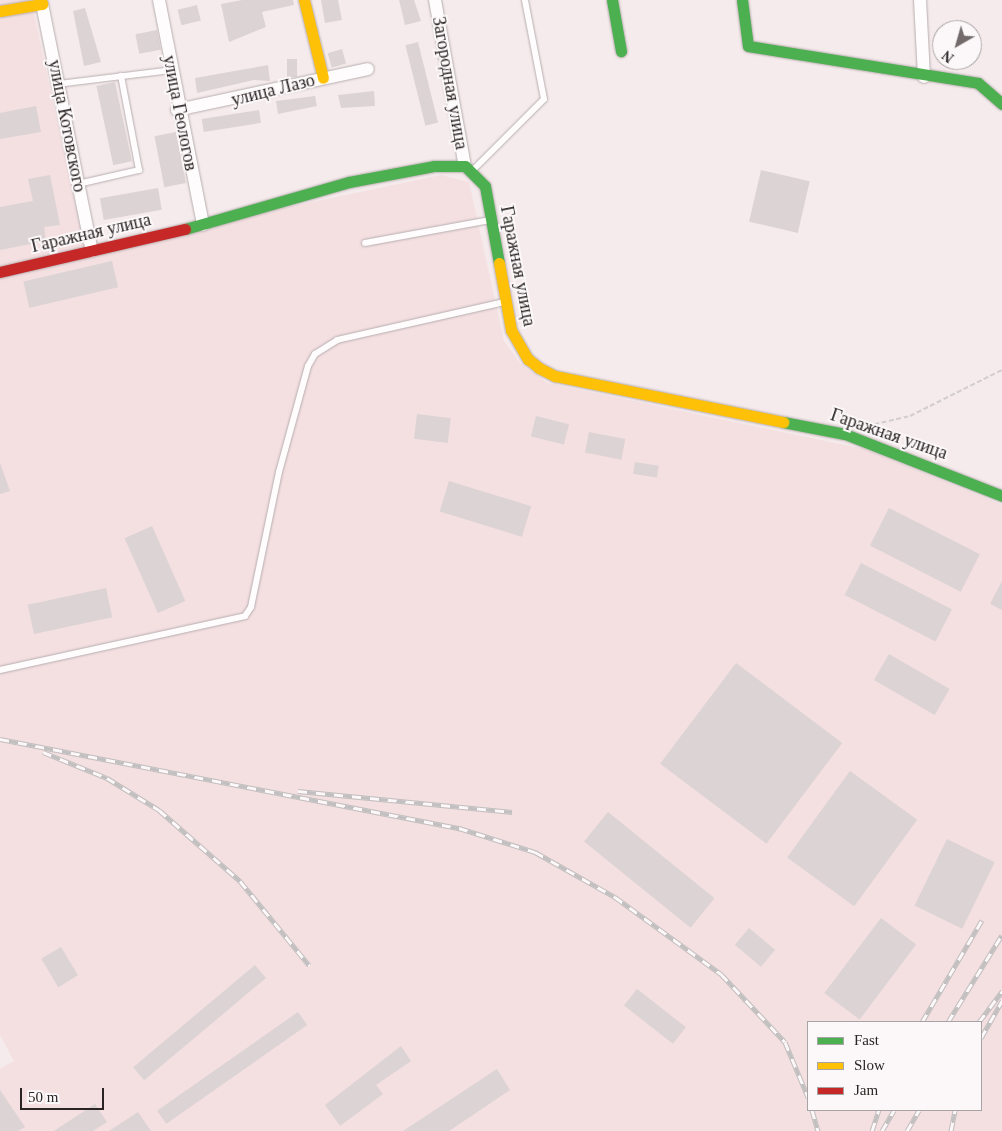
<!DOCTYPE html>
<html>
<head>
<meta charset="utf-8">
<style>
	body { margin:0 }
	#map { position:relative; width:1002px; height:1131px; overflow:hidden; background:#f6ebec; font-family:Georgia,serif }
	div>[style] { position:absolute }
	[style*='--x'] { left:calc(var(--x)*1px); top:calc(var(--y)*1px); width:calc(var(--w)*1px); rotate:calc(var(--a)*1deg) }
	.built>* { inset:0; background:#f4dfe1 }
	.building>* { inset:0; background:#dcd3d4; transform-origin:0 0 }
	.path>* { height:2px; margin-top:-1px; transform-origin:0; background:repeating-linear-gradient(90deg,#d2cdce 0 5px,transparent 0 7.5px) }
	.roads { filter:drop-shadow(0 0 1px #b7aeb0) drop-shadow(0 0 1px #b7aeb0) }
	.lane>* { height:6px; margin:-3px; padding:0 3px; transform-origin:3px; border-radius:3px; background:#fefcfc }
	.street>* { height:12px; margin:-6px; padding:0 6px; transform-origin:6px; border-radius:6px; background:#fefcfc }
	.fast>* { height:11px; margin:-5.5px; padding:0 5.5px; transform-origin:5.5px; border-radius:5.5px; background:#4caf50 }
	.slow>* { height:11px; margin:-5.5px; padding:0 5.5px; transform-origin:5.5px; border-radius:5.5px; background:#ffc107 }
	.jam>* { height:11px; margin:-5.5px; padding:0 5.5px; transform-origin:5.5px; border-radius:5.5px; background:#c62828 }
	.rail>* { height:5px; margin-top:-2.5px; transform-origin:0; background:repeating-linear-gradient(90deg,#fcf8f9 0 9px,#c1bfbf 0 18px); box-sizing:border-box; border-block:1px solid #c1bfbf }
	span { translate:-50% -50%; white-space:nowrap; text-align:center; line-height:1.15; -webkit-text-stroke:4px #fcf8f9; paint-order:stroke }
	.street-label { font-size:18px; color:#2b2425 }
	.legend { position:absolute; left:807px; top:1021px; width:175px; height:90px; box-sizing:border-box; background:#fcf8f9; border:1px solid #a8a3a4; margin:0; padding:6px 9px; list-style:none; font-size:15px; color:#2b2425 }
	.legend li { display:flex; align-items:center; gap:10px; height:25px }
	.legend b { width:25px; border:1px solid #a8a3a4 }
	.north { position:absolute; left:932px; top:20px; width:50px; height:50px; box-sizing:border-box; background:#fcf8f9; border:1px solid #a8a3a4; border-radius:50%; rotate:218deg; font-size:14px; font-weight:700; line-height:20px; text-align:center; color:#2b2425 }
	.north::after { content:''; display:block; margin:auto; width:18px; height:22px; background:#726a6b; clip-path:polygon(50% 0,100% 100%,50% 72%,0 100%) }
	.scale { position:absolute; left:20px; top:1088px; width:84px; height:22px; box-sizing:border-box; border:2px solid #2b2425; border-top:0; padding-left:6px; font-size:15px; line-height:18px; white-space:nowrap; color:#2b2425; -webkit-text-stroke:4px #fcf8f9; paint-order:stroke }
</style>
</head>
<body>
<div id="map">
	<div class="built">
		<div style="clip-path:polygon(evenodd,0 0,31px 0,84px 245px,203px 225px,441px 175px,469px 182px,504px 341px,521px 364px,547px 383px,864px 449px,1002px 505px,1002px 1131px,0 1131px,0 1069px,14px 1061px,0 1035px,0 0,808px 1022px,981px 1022px,981px 1110px,808px 1110px,808px 1022px)"></div>
	</div>
	<div class="building">
		<div style="clip-path:polygon(242px 0,293px 0,294px 5px,262px 12px,266px 27px,229px 42px,221px 4px)"></div>
		<div style="clip-path:polygon(321px 0,338px 0,342px 20px,325px 23px)"></div>
		<div style="clip-path:polygon(399px 0,414px 0,421px 21px,405px 25px)"></div>
		<div style="left:197px;top:5px;width:16px;height:20px;rotate:76deg"></div>
		<div style="clip-path:polygon(85px 8px,101px 62px,84px 66px,73px 11px)"></div>
		<div style="left:157px;top:30px;width:20px;height:22px;rotate:79deg"></div>
		<div style="left:418px;top:42px;width:83px;height:13px;rotate:76deg"></div>
		<div style="left:342px;top:49px;width:15px;height:15px;rotate:74deg"></div>
		<div style="left:287px;top:59px;width:10px;height:18px"></div>
		<div style="clip-path:polygon(268px 65px,270px 81px,254px 80px,197px 93px,195px 78px)"></div>
		<div style="left:115px;top:82px;width:81px;height:19px;rotate:78deg"></div>
		<div style="clip-path:polygon(374px 91px,375px 106px,341px 108px,338px 95px)"></div>
		<div style="clip-path:polygon(315px 96px,317px 106px,278px 114px,276px 101px)"></div>
		<div style="clip-path:polygon(36px 106px,41px 132px,0 139px,0 113px)"></div>
		<div style="left:259px;top:110px;width:13px;height:58px;rotate:81deg"></div>
		<div style="left:176px;top:132px;width:52px;height:22px;rotate:79deg"></div>
		<div style="left:761px;top:170px;width:50px;height:53px;rotate:13deg"></div>
		<div style="clip-path:polygon(50px 175px,60px 225px,44px 227px,46px 241px,0 250px,0 207px,33px 201px,28px 179px)"></div>
		<div style="left:158px;top:188px;width:22px;height:59px;rotate:80deg"></div>
		<div style="left:112px;top:261px;width:27px;height:91px;rotate:77deg"></div>
		<div style="left:417px;top:414px;width:34px;height:25px;rotate:7deg"></div>
		<div style="left:536px;top:416px;width:34px;height:21px;rotate:14deg"></div>
		<div style="left:589px;top:432px;width:37px;height:21px;rotate:11deg"></div>
		<div style="left:635px;top:462px;width:24px;height:12px;rotate:9deg"></div>
		<div style="clip-path:polygon(0 463px,10px 491px,0 494px)"></div>
		<div style="left:449px;top:481px;width:86px;height:32px;rotate:17deg"></div>
		<div style="left:889px;top:508px;width:102px;height:42px;rotate:27deg"></div>
		<div style="left:152px;top:526px;width:82px;height:30px;rotate:66deg"></div>
		<div style="left:861px;top:563px;width:102px;height:36px;rotate:27deg"></div>
		<div style="clip-path:polygon(1002px 581px,1002px 610px,990px 604px)"></div>
		<div style="left:106px;top:588px;width:30px;height:80px;rotate:78deg"></div>
		<div style="left:889px;top:654px;width:70px;height:30px;rotate:30deg"></div>
		<div style="left:736px;top:663px;width:133px;height:126px;rotate:37deg"></div>
		<div style="left:850px;top:771px;width:83px;height:107px;rotate:36deg"></div>
		<div style="left:608px;top:812px;width:137px;height:38px;rotate:39deg"></div>
		<div style="left:947px;top:839px;width:53px;height:74px;rotate:26deg"></div>
		<div style="left:881px;top:918px;width:44px;height:94px;rotate:37deg"></div>
		<div style="left:749px;top:928px;width:34px;height:22px;rotate:40deg"></div>
		<div style="left:61px;top:947px;width:33px;height:23px;rotate:59deg"></div>
		<div style="left:255px;top:965px;width:17px;height:159px;rotate:50deg"></div>
		<div style="left:637px;top:989px;width:62px;height:21px;rotate:38deg"></div>
		<div style="left:298px;top:1012px;width:16px;height:172px;rotate:55deg"></div>
		<div style="clip-path:polygon(401px 1046px,411px 1061px,376px 1085px,383px 1094px,340px 1126px,325px 1105px)"></div>
		<div style="clip-path:polygon(497px 1069px,510px 1090px,449px 1131px,403px 1131px)"></div>
		<div style="clip-path:polygon(0 1090px,25px 1127px,18px 1131px,0 1131px)"></div>
		<div style="clip-path:polygon(95px 1104px,107px 1122px,93px 1131px,54px 1131px)"></div>
		<div style="clip-path:polygon(138px 1112px,151px 1131px,109px 1131px)"></div>
	</div>
	<div class="path">
		<div style="--x:867;--y:426;--w:44;--a:-13.1"></div>
		<div style="--x:910;--y:416;--w:103;--a:-26.6"></div>
	</div>
	<div class="roads">
		<div class="lane">
			<div style="--x:58;--y:84;--w:115;--a:-7"></div>
			<div style="--x:473;--y:170;--w:100;--a:-45"></div>
			<div style="--x:544;--y:99;--w:101;--a:-100.9"></div>
			<div style="--x:78;--y:184;--w:63;--a:-12.9"></div>
			<div style="--x:139;--y:170;--w:96;--a:-100.8"></div>
			<div style="--x:365;--y:243;--w:127;--a:-10.4"></div>
			<div style="--x:0;--y:670;--w:251;--a:-12.4"></div>
			<div style="--x:245;--y:616;--w:11;--a:-56"></div>
			<div style="--x:251;--y:607;--w:138;--a:-78.3"></div>
			<div style="--x:279;--y:472;--w:110;--a:-74.7"></div>
			<div style="--x:308;--y:366;--w:14;--a:-60"></div>
			<div style="--x:315;--y:354;--w:26;--a:-32"></div>
			<div style="--x:337;--y:340;--w:171;--a:-12.8"></div>
		</div>
		<div class="street">
			<div style="--x:159;--y:0;--w:229;--a:78.9"></div>
			<div style="--x:435;--y:0;--w:169;--a:79.8"></div>
			<div style="--x:920;--y:0;--w:77;--a:87"></div>
			<div style="--x:42;--y:4;--w:252;--a:78.6"></div>
			<div style="--x:177;--y:110;--w:195;--a:-12.1"></div>
		</div>
		<div class="fast">
			<div style="--x:612;--y:0;--w:52;--a:80"></div>
			<div style="--x:742;--y:0;--w:46;--a:82.6"></div>
			<div style="--x:748;--y:46;--w:233;--a:9.1"></div>
			<div style="--x:978;--y:83;--w:32;--a:41"></div>
			<div style="--x:185;--y:229;--w:171;--a:-16"></div>
			<div style="--x:349;--y:182;--w:86;--a:-10.7"></div>
			<div style="--x:434;--y:166;--w:31;--a:0"></div>
			<div style="--x:465;--y:166;--w:28;--a:45"></div>
			<div style="--x:485;--y:186;--w:78;--a:79.7"></div>
			<div style="--x:783;--y:422;--w:63;--a:11"></div>
			<div style="--x:845;--y:434;--w:169;--a:21.5"></div>
		</div>
		<div class="slow">
			<div style="--x:304;--y:0;--w:80;--a:76.3"></div>
			<div style="--x:0;--y:11;--w:43;--a:-9.5"></div>
			<div style="--x:42;--y:4;--w:4;--a:-104"></div>
			<div style="--x:499;--y:263;--w:68;--a:79.8"></div>
			<div style="--x:511;--y:330;--w:34;--a:60"></div>
			<div style="--x:528;--y:359;--w:14;--a:39"></div>
			<div style="--x:539;--y:368;--w:18;--a:27"></div>
			<div style="--x:555;--y:376;--w:233;--a:11.4"></div>
		</div>
		<div class="jam">
			<div style="--x:0;--y:272;--w:190;--a:-13.1"></div>
		</div>
	</div>
	<div class="rail">
		<div style="--x:0;--y:739;--w:468;--a:11"></div>
		<div style="--x:459;--y:828;--w:80;--a:17.5"></div>
		<div style="--x:535;--y:852;--w:92;--a:29.4"></div>
		<div style="--x:615;--y:897;--w:131;--a:36"></div>
		<div style="--x:721;--y:974;--w:93;--a:46.7"></div>
		<div style="--x:785;--y:1042;--w:60;--a:67.3"></div>
		<div style="--x:43;--y:752;--w:69;--a:22.1"></div>
		<div style="--x:107;--y:778;--w:61;--a:31.6"></div>
		<div style="--x:159;--y:810;--w:108;--a:41.2"></div>
		<div style="--x:240;--y:881;--w:109;--a:50.6"></div>
		<div style="--x:298;--y:791;--w:215;--a:5.6"></div>
		<div style="--x:922;--y:1022;--w:118;--a:-59.5"></div>
		<div style="--x:948;--y:1022;--w:102;--a:-58.2"></div>
		<div style="--x:979;--y:1022;--w:39;--a:-53"></div>
		<div style="--x:981;--y:1038;--w:43;--a:-60.4"></div>
		<div style="--x:812;--y:1110;--w:22;--a:74"></div>
		<div style="--x:872;--y:1131;--w:22;--a:-72"></div>
		<div style="--x:882;--y:1131;--w:24;--a:-60"></div>
		<div style="--x:907;--y:1131;--w:24;--a:-60"></div>
		<div style="--x:951;--y:1131;--w:21;--a:-79"></div>
	</div>
	<div class="street-label">
		<span style="left:450px;top:83px;rotate:80deg">Загородная улица</span>
		<span style="left:273px;top:90px;rotate:-14deg">улица Лазо</span>
		<span style="left:180px;top:113px;rotate:79deg">улица Геологов</span>
		<span style="left:67px;top:126px;rotate:79deg">улица Котовского</span>
		<span style="left:91px;top:233px;rotate:-13deg">Гаражная улица</span>
		<span style="left:518px;top:266px;rotate:79deg">Гаражная улица</span>
		<span style="left:889px;top:434px;rotate:19deg">Гаражная улица</span>
	</div>
	<ul class="legend">
	<li><b style="height:6px;background:#4caf50"></b>Fast</li>
	<li><b style="height:6px;background:#ffc107"></b>Slow</li>
	<li><b style="height:6px;background:#c62828"></b>Jam</li>
	</ul>
	<div class="north">N</div>
	<div class="scale">50 m</div>
</div>
</body>
</html>
